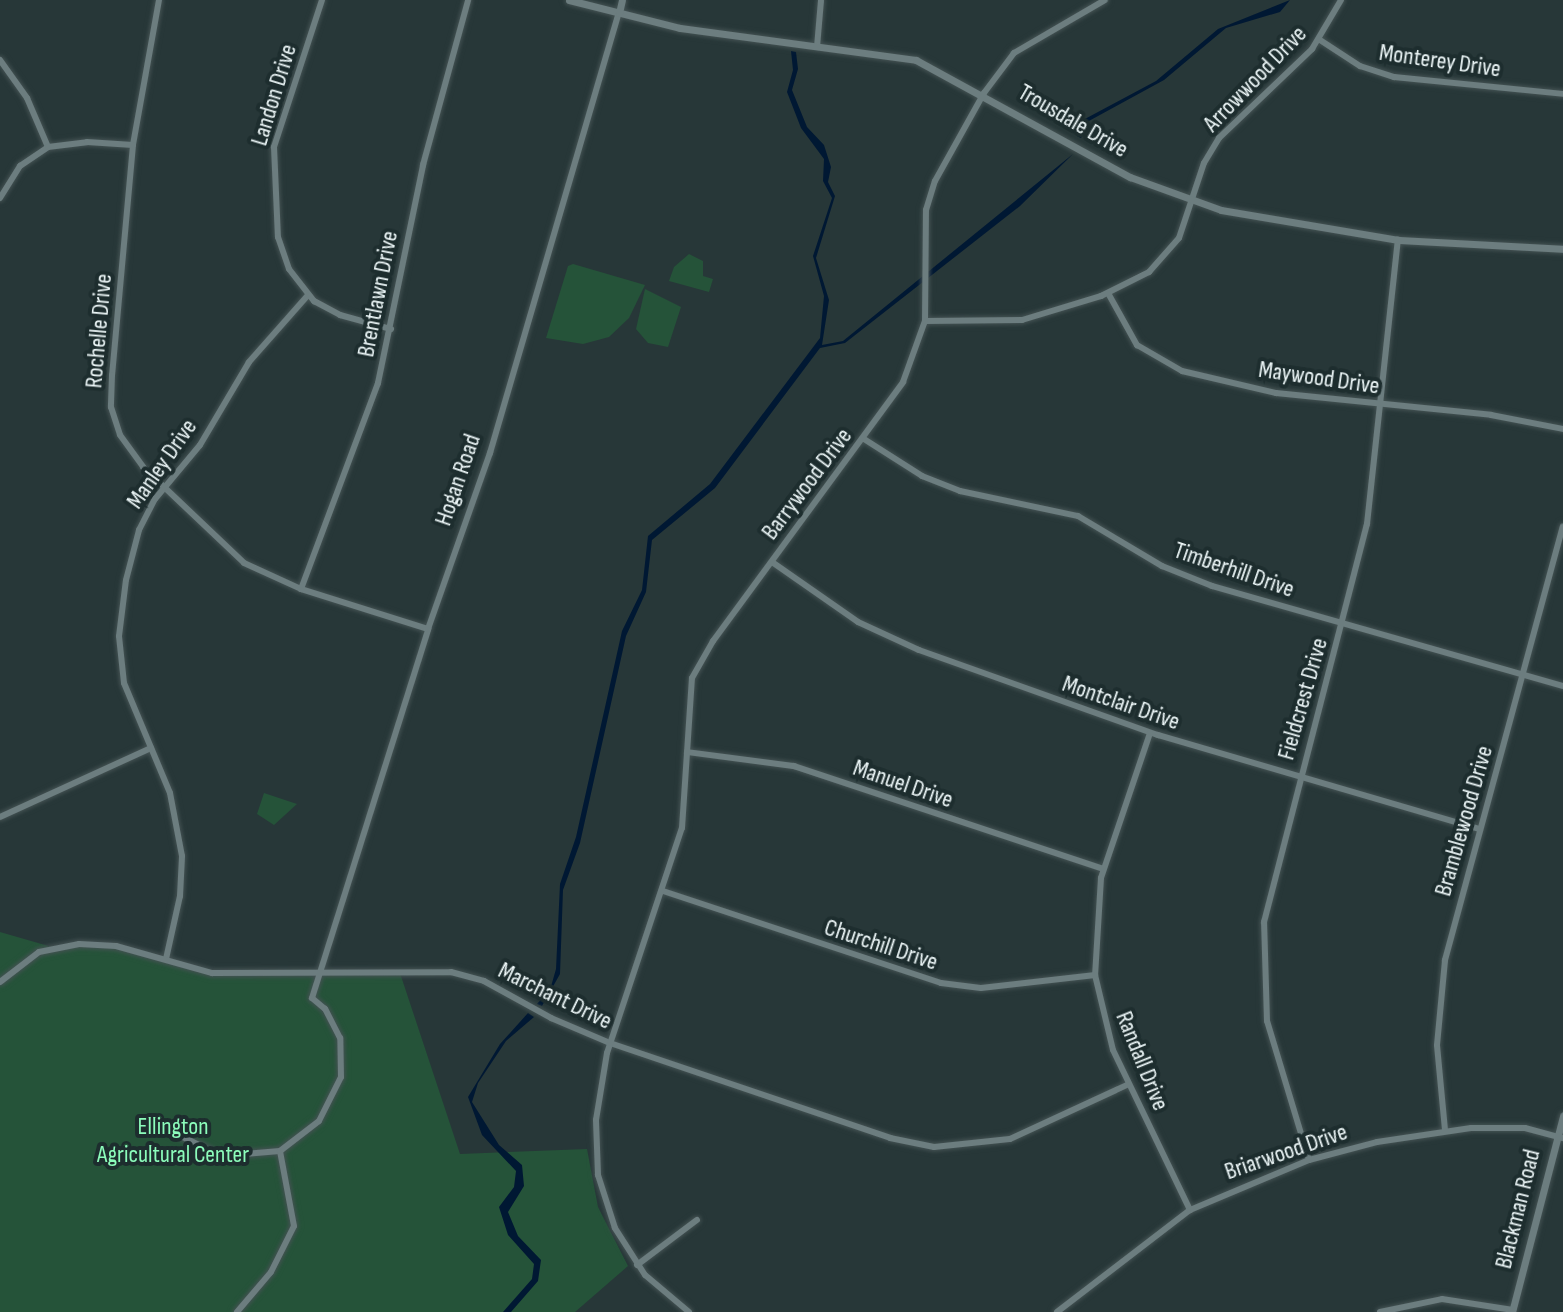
<!DOCTYPE html>
<html>
<head>
<meta charset="utf-8">
<style>
	body { margin:0 }
	#map { position:relative; width:1563px; height:1312px; overflow:hidden; background:#273738; font-family:"Sofia Sans Condensed",sans-serif }
	div>[style] { position:absolute }
	[style*='--x'] { left:calc(var(--x)*1px); top:calc(var(--y)*1px); width:calc(var(--w)*1px); rotate:calc(var(--a)*1deg) }
	.green>* { inset:0; background:#255339 }
	.water>* { inset:0; background:#001833 }
	.roads { filter:drop-shadow(0 0 2px #445253) drop-shadow(0 0 2px #445253) }
	.minor>* { height:6px; margin:-3px; padding:0 3px; transform-origin:3px; border-radius:3px; background:#6c7d7f }
	.tertiary>* { height:7px; margin:-3.5px; padding:0 3.5px; transform-origin:3.5px; border-radius:3.5px; background:#6c7d7f }
	span { translate:-50% -50%; white-space:nowrap; text-align:center; line-height:1.15; -webkit-text-stroke:8px #1d2d2e; paint-order:stroke }
	.street-label { font-size:24px; color:#edf7f8 }
	.park-label { font-size:24px; color:#8cfcbb }
</style>
</head>
<body>
<div id="map">
	<div class="green">
		<div style="clip-path:polygon(689px 254px,703px 261px,703px 276px,713px 279px,709px 292px,669px 281px,674px 267px)"></div>
		<div style="clip-path:polygon(573px 264px,645px 285px,629px 318px,609px 337px,583px 344px,546px 338px,568px 266px)"></div>
		<div style="clip-path:polygon(645px 289px,681px 307px,668px 347px,648px 343px,636px 329px)"></div>
		<div style="clip-path:polygon(264px 793px,297px 804px,274px 825px,257px 814px)"></div>
		<div style="clip-path:polygon(0 932px,52px 947px,102px 944px,199px 970px,399px 970px,460px 1154px,587px 1149px,598px 1207px,628px 1266px,575px 1312px,0 1312px)"></div>
	</div>
	<div class="water">
		<div style="clip-path:polygon(1290px 0,1280px 12px,1226px 28px,1164px 80px,1087px 122px,1081px 138px,1077px 136px,1083px 120px,1156px 81px,1218px 29px)"></div>
		<div style="clip-path:polygon(791px 51px,796px 52px,798px 69px,792px 90px,807px 127px,824px 145px,831px 167px,828px 182px,835px 196px,816px 258px,829px 300px,822px 345px,843px 341px,1073px 154px,1020px 206px,845px 343px,820px 348px,715px 488px,652px 540px,646px 592px,626px 636px,580px 843px,563px 890px,560px 974px,542px 1006px,537px 1004px,550px 990px,556px 969px,560px 884px,576px 837px,622px 631px,642px 590px,648px 536px,710px 484px,820px 338px,824px 296px,813px 256px,832px 198px,823px 181px,824px 159px,801px 128px,787px 92px,793px 70px)"></div>
		<div style="clip-path:polygon(528px 1013px,534px 1017px,506px 1041px,478px 1083px,472px 1102px,499px 1145px,522px 1165px,524px 1186px,508px 1212px,518px 1236px,541px 1260px,538px 1281px,511px 1312px,503px 1312px,532px 1279px,534px 1264px,508px 1235px,499px 1207px,514px 1187px,516px 1171px,482px 1135px,468px 1097px,500px 1044px)"></div>
	</div>
	<div class="roads">
		<div class="minor">
			<div style="--x:159;--y:0;--w:147;--a:100.2"></div>
			<div style="--x:133;--y:145;--w:231;--a:95.2"></div>
			<div style="--x:112;--y:375;--w:32;--a:92"></div>
			<div style="--x:111;--y:407;--w:29;--a:72"></div>
			<div style="--x:120;--y:435;--w:39;--a:54"></div>
			<div style="--x:143;--y:467;--w:139;--a:43.5"></div>
			<div style="--x:244;--y:563;--w:63;--a:24.5"></div>
			<div style="--x:301;--y:589;--w:133;--a:17.5"></div>
			<div style="--x:322;--y:0;--w:155;--a:108.1"></div>
			<div style="--x:274;--y:147;--w:90;--a:87.5"></div>
			<div style="--x:278;--y:237;--w:34;--a:71"></div>
			<div style="--x:289;--y:269;--w:41;--a:52"></div>
			<div style="--x:314;--y:301;--w:30;--a:28"></div>
			<div style="--x:340;--y:315;--w:53;--a:15.4"></div>
			<div style="--x:1320;--y:40;--w:48;--a:33"></div>
			<div style="--x:1360;--y:66;--w:36;--a:18"></div>
			<div style="--x:1394;--y:77;--w:170;--a:5.7"></div>
			<div style="--x:817;--y:47;--w:47;--a:-85.1"></div>
			<div style="--x:0;--y:60;--w:47;--a:54.6"></div>
			<div style="--x:27;--y:98;--w:53;--a:66.8"></div>
			<div style="--x:0;--y:198;--w:38;--a:-58"></div>
			<div style="--x:20;--y:166;--w:34;--a:-34"></div>
			<div style="--x:48;--y:147;--w:39;--a:-7"></div>
			<div style="--x:87;--y:142;--w:46;--a:3.7"></div>
			<div style="--x:1108;--y:293;--w:60;--a:60.9"></div>
			<div style="--x:1137;--y:345;--w:52;--a:30"></div>
			<div style="--x:1182;--y:371;--w:97;--a:13.2"></div>
			<div style="--x:1276;--y:393;--w:216;--a:5.8"></div>
			<div style="--x:1491;--y:415;--w:73;--a:11"></div>
			<div style="--x:925;--y:321;--w:97;--a:-0.6"></div>
			<div style="--x:1022;--y:320;--w:83;--a:-16.9"></div>
			<div style="--x:1101;--y:296;--w:54;--a:-26.6"></div>
			<div style="--x:1149;--y:272;--w:45;--a:-48.6"></div>
			<div style="--x:1179;--y:238;--w:79;--a:-71.6"></div>
			<div style="--x:1204;--y:163;--w:29;--a:-59"></div>
			<div style="--x:1219;--y:138;--w:129;--a:-43.7"></div>
			<div style="--x:1312;--y:49;--w:57;--a:-59.4"></div>
			<div style="--x:864;--y:439;--w:69;--a:32.5"></div>
			<div style="--x:922;--y:476;--w:41;--a:21.5"></div>
			<div style="--x:960;--y:491;--w:121;--a:12"></div>
			<div style="--x:1078;--y:516;--w:98;--a:30.8"></div>
			<div style="--x:1162;--y:566;--w:54;--a:21.8"></div>
			<div style="--x:1212;--y:586;--w:365;--a:15.9"></div>
			<div style="--x:772;--y:562;--w:105;--a:34.9"></div>
			<div style="--x:858;--y:622;--w:67;--a:24.7"></div>
			<div style="--x:919;--y:650;--w:254;--a:19.6"></div>
			<div style="--x:1158;--y:735;--w:335;--a:16.3"></div>
			<div style="--x:301;--y:589;--w:220;--a:-69.5"></div>
			<div style="--x:378;--y:383;--w:223;--a:-78.3"></div>
			<div style="--x:423;--y:165;--w:171;--a:-74.7"></div>
			<div style="--x:1150;--y:733;--w:153;--a:108.7"></div>
			<div style="--x:1101;--y:878;--w:97;--a:93.5"></div>
			<div style="--x:1095;--y:975;--w:77;--a:76.5"></div>
			<div style="--x:1113;--y:1050;--w:178;--a:64.3"></div>
			<div style="--x:687;--y:752;--w:108;--a:7.5"></div>
			<div style="--x:794;--y:766;--w:326;--a:18.4"></div>
			<div style="--x:0;--y:817;--w:166;--a:-24.6"></div>
			<div style="--x:663;--y:891;--w:293;--a:18.3"></div>
			<div style="--x:941;--y:983;--w:40;--a:7.1"></div>
			<div style="--x:981;--y:988;--w:115;--a:-6.5"></div>
			<div style="--x:166;--y:959;--w:65;--a:-77.5"></div>
			<div style="--x:180;--y:896;--w:40;--a:-87.1"></div>
			<div style="--x:182;--y:856;--w:64;--a:-100.8"></div>
			<div style="--x:170;--y:793;--w:119;--a:-112.7"></div>
			<div style="--x:124;--y:683;--w:47;--a:-96.1"></div>
			<div style="--x:119;--y:636;--w:56;--a:-82.9"></div>
			<div style="--x:126;--y:580;--w:52;--a:-75.4"></div>
			<div style="--x:139;--y:530;--w:35;--a:-63"></div>
			<div style="--x:155;--y:499;--w:70;--a:-50.2"></div>
			<div style="--x:200;--y:445;--w:96;--a:-59.4"></div>
			<div style="--x:249;--y:362;--w:89;--a:-48.6"></div>
			<div style="--x:0;--y:982;--w:49;--a:-37.6"></div>
			<div style="--x:39;--y:952;--w:41;--a:-11.3"></div>
			<div style="--x:79;--y:944;--w:37;--a:3"></div>
			<div style="--x:116;--y:946;--w:100;--a:15.7"></div>
			<div style="--x:212;--y:973;--w:239;--a:-0.2"></div>
			<div style="--x:451;--y:972;--w:34;--a:15"></div>
			<div style="--x:484;--y:981;--w:77;--a:28.9"></div>
			<div style="--x:551;--y:1018;--w:64;--a:23"></div>
			<div style="--x:610;--y:1043;--w:296;--a:18.7"></div>
			<div style="--x:890;--y:1138;--w:45;--a:11.6"></div>
			<div style="--x:934;--y:1147;--w:76;--a:-6"></div>
			<div style="--x:1010;--y:1139;--w:129;--a:-24.8"></div>
			<div style="--x:161;--y:1126;--w:67;--a:26.6"></div>
			<div style="--x:221;--y:1156;--w:59;--a:-4.8"></div>
			<div style="--x:1445;--y:1130;--w:85;--a:-95.4"></div>
			<div style="--x:1437;--y:1045;--w:85;--a:-84.6"></div>
			<div style="--x:1445;--y:960;--w:449;--a:-74.8"></div>
			<div style="--x:1309;--y:1160;--w:145;--a:-106.8"></div>
			<div style="--x:1267;--y:1021;--w:99;--a:-91.7"></div>
			<div style="--x:1264;--y:922;--w:411;--a:-75.5"></div>
			<div style="--x:1367;--y:524;--w:286;--a:-83.8"></div>
			<div style="--x:637;--y:1265;--w:75;--a:-36.9"></div>
			<div style="--x:237;--y:1312;--w:52;--a:-49.6"></div>
			<div style="--x:271;--y:1272;--w:51;--a:-63.4"></div>
			<div style="--x:294;--y:1226;--w:76;--a:-100.6"></div>
			<div style="--x:280;--y:1151;--w:49;--a:-37.6"></div>
			<div style="--x:319;--y:1121;--w:49;--a:-63.4"></div>
			<div style="--x:341;--y:1077;--w:39;--a:-91"></div>
			<div style="--x:340;--y:1038;--w:33;--a:-117"></div>
			<div style="--x:325;--y:1009;--w:17;--a:-140"></div>
			<div style="--x:312;--y:998;--w:387;--a:-72.5"></div>
			<div style="--x:428;--y:629;--w:187;--a:-70.6"></div>
			<div style="--x:490;--y:453;--w:459;--a:-73.7"></div>
			<div style="--x:689;--y:1312;--w:57;--a:-139.9"></div>
			<div style="--x:645;--y:1275;--w:56;--a:-122.6"></div>
			<div style="--x:615;--y:1228;--w:56;--a:-107.8"></div>
			<div style="--x:598;--y:1175;--w:55;--a:-92.1"></div>
			<div style="--x:596;--y:1120;--w:68;--a:-80.7"></div>
			<div style="--x:607;--y:1053;--w:237;--a:-71.6"></div>
			<div style="--x:682;--y:828;--w:150;--a:-86.2"></div>
			<div style="--x:692;--y:678;--w:43;--a:-60.4"></div>
			<div style="--x:713;--y:641;--w:321;--a:-53.7"></div>
			<div style="--x:903;--y:382;--w:65;--a:-70.2"></div>
			<div style="--x:925;--y:321;--w:111;--a:-89.5"></div>
			<div style="--x:926;--y:210;--w:30;--a:-73"></div>
			<div style="--x:935;--y:181;--w:101;--a:-60.9"></div>
			<div style="--x:984;--y:93;--w:50;--a:-53.1"></div>
			<div style="--x:1014;--y:53;--w:105;--a:-30.2"></div>
			<div style="--x:1057;--y:1312;--w:168;--a:-37.5"></div>
			<div style="--x:1190;--y:1210;--w:129;--a:-22.8"></div>
			<div style="--x:1309;--y:1160;--w:70;--a:-14.8"></div>
			<div style="--x:1377;--y:1142;--w:95;--a:-8.5"></div>
			<div style="--x:1471;--y:1128;--w:54;--a:0"></div>
			<div style="--x:1525;--y:1128;--w:39;--a:15"></div>
			<div style="--x:1380;--y:1312;--w:63;--a:-11.8"></div>
			<div style="--x:1442;--y:1299;--w:72;--a:8.8"></div>
		</div>
		<div class="tertiary">
			<div style="--x:569;--y:0;--w:114;--a:14.2"></div>
			<div style="--x:680;--y:28;--w:238;--a:7.7"></div>
			<div style="--x:916;--y:60;--w:244;--a:28.7"></div>
			<div style="--x:1130;--y:177;--w:97;--a:19.9"></div>
			<div style="--x:1221;--y:210;--w:180;--a:9.6"></div>
			<div style="--x:1398;--y:240;--w:165;--a:3.1"></div>
			<div style="--x:619;--y:13;--w:13;--a:-77"></div>
			<div style="--x:1512;--y:1312;--w:203;--a:-75.4"></div>
		</div>
	</div>
	<div class="street-label">
		<span style="left:1440px;top:61px;rotate:8deg">Monterey Drive</span>
		<span style="left:1255px;top:79px;rotate:-46deg">Arrowwood Drive</span>
		<span style="left:274px;top:95px;rotate:-73deg">Landon Drive</span>
		<span style="left:1073px;top:121px;rotate:30deg">Trousdale Drive</span>
		<span style="left:378px;top:294px;rotate:-79deg">Brentlawn Drive</span>
		<span style="left:99px;top:331px;rotate:-85deg">Rochelle Drive</span>
		<span style="left:1319px;top:378px;rotate:8deg">Maywood Drive</span>
		<span style="left:162px;top:464px;rotate:-55deg">Manley Drive</span>
		<span style="left:458px;top:480px;rotate:-71deg">Hogan Road</span>
		<span style="left:807px;top:484px;rotate:-53deg">Barrywood Drive</span>
		<span style="left:1234px;top:570px;rotate:19deg">Timberhill Drive</span>
		<span style="left:1303px;top:699px;rotate:-74deg">Fieldcrest Drive</span>
		<span style="left:1121px;top:703px;rotate:19deg">Montclair Drive</span>
		<span style="left:903px;top:784px;rotate:19deg">Manuel Drive</span>
		<span style="left:1464px;top:821px;rotate:-74deg">Bramblewood Drive</span>
		<span style="left:881px;top:945px;rotate:18deg">Churchill Drive</span>
		<span style="left:555px;top:996px;rotate:26deg">Marchant Drive</span>
		<span style="left:1142px;top:1061px;rotate:68deg">Randall Drive</span>
		<span style="left:1286px;top:1152px;rotate:-19deg">Briarwood Drive</span>
		<span style="left:1518px;top:1209px;rotate:-76deg">Blackman Road</span>
	</div>
	<div class="park-label">
		<span style="left:173px;top:1141px">Ellington<br>Agricultural Center</span>
	</div>
</div>
</body>
</html>
